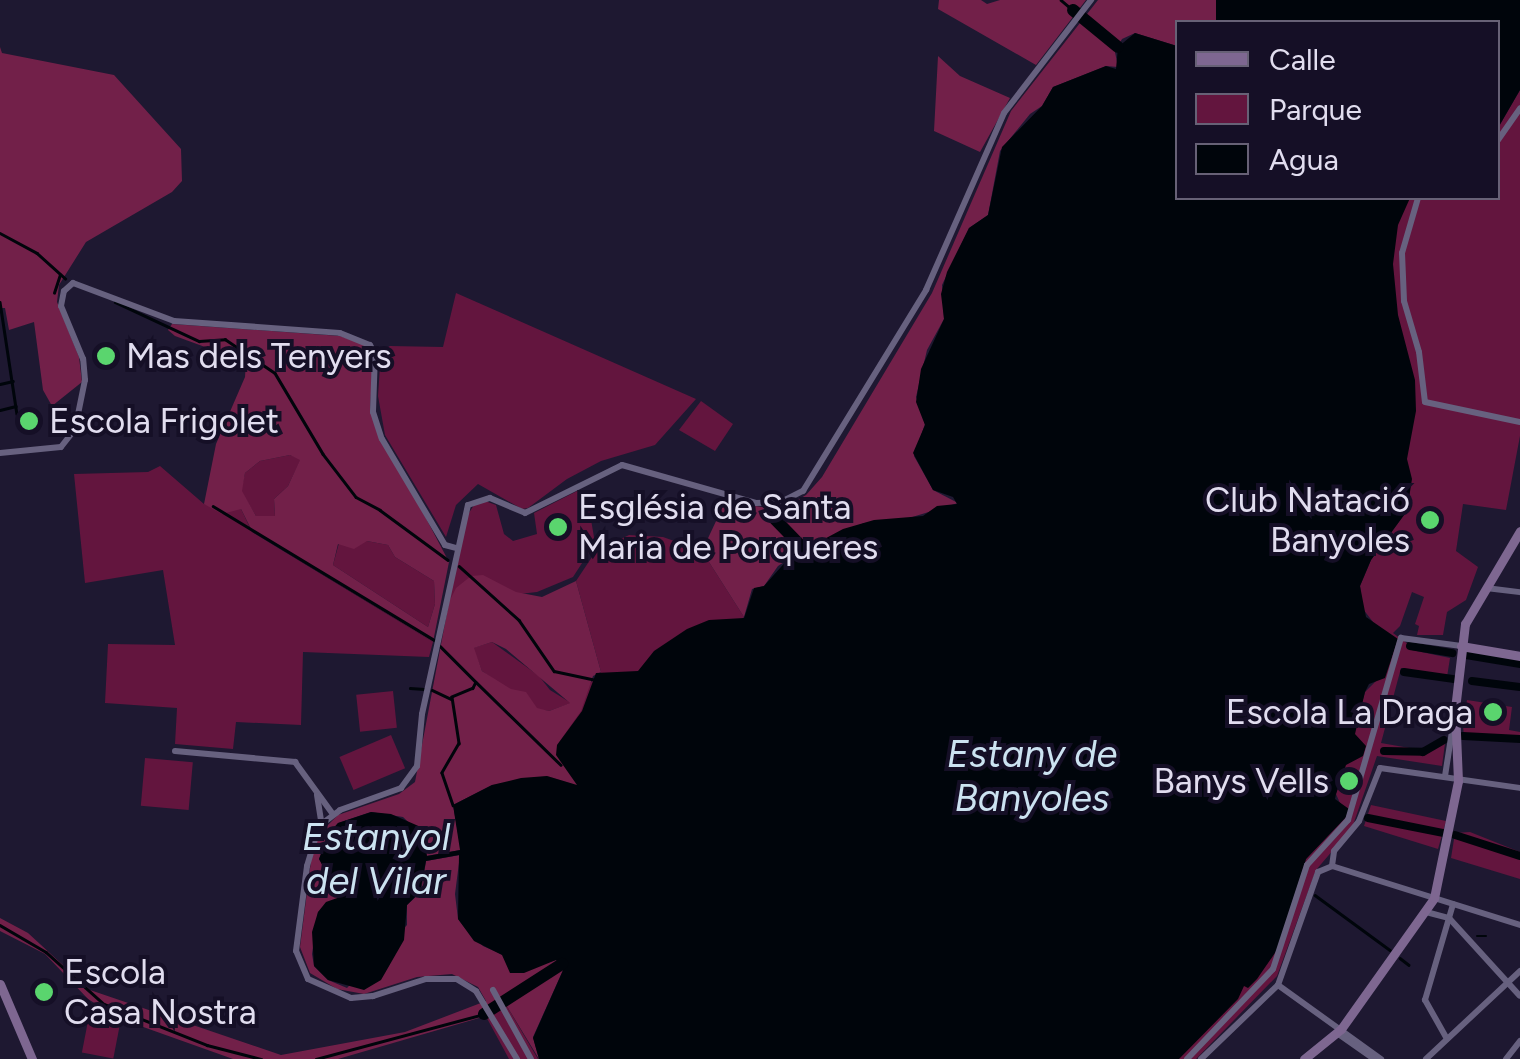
<!DOCTYPE html>
<html>
<head>
<meta charset="utf-8">
<style>
	body { margin:0 }
	#map { position:relative; width:1520px; height:1059px; overflow:hidden; background:#1e1831; font-family:Figtree,sans-serif }
	div>[style] { position:absolute }
	[style*='--x'] { left:calc(var(--x)*1px); top:calc(var(--y)*1px); width:calc(var(--w)*1px); rotate:calc(var(--a)*1deg) }
	.green>* { inset:0; background:#63153e; transform-origin:0 0 }
	.forest>* { inset:0; background:#722049 }
	.water>* { inset:0; background:#00050b }
	.stream>* { height:2.5px; margin:-1.25px; padding:0 1.25px; transform-origin:1.25px; border-radius:1.25px; background:#00050b }
	.canal>* { height:8px; margin:-4px; padding:0 4px; transform-origin:4px; border-radius:4px; background:#00050b }
	.river>* { height:12px; margin:-6px; padding:0 6px; transform-origin:6px; border-radius:6px; background:#00050b }
	.street>* { height:6px; margin:-3px; padding:0 3px; transform-origin:3px; border-radius:3px; background:#67617f }
	.secondary>* { height:9px; margin:-4.5px; padding:0 4.5px; transform-origin:4.5px; border-radius:4.5px; background:#7e6791 }
	.dots>* { width:28px; height:28px; translate:-50% -50%; box-sizing:border-box; border:5px solid #150f26; border-radius:50% }
	span { translate:-50% -50%; white-space:nowrap; text-align:center; line-height:1.15; -webkit-text-stroke:8px #150f26; paint-order:stroke }
	.poi-label { font-size:35px; color:#e1ddef }
	.left { translate:0 -50%; text-align:left }
	.right { translate:-100% -50%; text-align:right }
	.water-label { font-size:38px; color:#cce3f1; font-style:italic }
	.legend { position:absolute; left:1175px; top:20px; width:325px; height:180px; box-sizing:border-box; background:#150f26; border:2px solid #676176; margin:0; padding:12px 18px; list-style:none; font-size:30px; color:#e1ddef }
	.legend li { display:flex; align-items:center; gap:20px; height:50px }
	.legend b { width:50px; border:2px solid #676176 }
</style>
</head>
<body>
<div id="map">
	<div class="green">
		<div style="clip-path:polygon(1520px 90px,1520px 436px,1506px 510px,1463px 504px,1456px 551px,1478px 567px,1466px 600px,1447px 612px,1443px 635px,1417px 635px,1419px 626px,1415px 624px,1424px 597px,1412px 592px,1400px 626px,1393px 633px,1408px 644px,1407px 649px,1450px 658px,1447px 677px,1401px 668px,1381px 743px,1421px 750px,1446px 736px,1442px 766px,1377px 756px,1352px 828px,1316px 870px,1277px 976px,1196px 1059px,1170px 1059px,1236px 994px,1290px 913px,1306px 859px,1346px 817px,1336px 794px,1345px 765px,1359px 756px,1350px 747px,1365px 692px,1377px 680px,1373px 622px,1363px 609px,1360px 586px,1371px 560px,1407px 511px,1398px 320px,1390px 266px,1394px 249px,1389px 247px,1398px 198px,1498px 198px,1498px 128px)"></div>
		<div style="clip-path:polygon(456px 293px,696px 399px,655px 445px,601px 461px,567px 479px,528px 508px,522px 509px,478px 484px,456px 505px,446px 537px,385px 435px,378px 396px,381px 351px,390px 346px,443px 347px)"></div>
		<div style="clip-path:polygon(701px 401px,733px 424px,715px 451px,679px 430px)"></div>
		<div style="clip-path:polygon(290px 455px,301px 459px,288px 486px,274px 499px,275px 516px,256px 516px,241px 491px,245px 473px,260px 461px)"></div>
		<div style="clip-path:polygon(160px 466px,204px 504px,241px 509px,252px 532px,433px 642px,429px 657px,303px 652px,301px 725px,236px 722px,233px 749px,175px 744px,177px 708px,105px 703px,108px 644px,175px 645px,163px 570px,85px 583px,74px 474px,148px 472px)"></div>
		<div style="clip-path:polygon(579px 490px,587px 496px,595px 543px,573px 577px,537px 592px,449px 602px,467px 516px,474px 505px,485px 501px,496px 505px,504px 534px,513px 541px,537px 534px,534px 513px)"></div>
		<div style="clip-path:polygon(629px 535px,663px 537px,702px 551px,744px 617px,583px 788px,492px 785px,601px 672px,576px 581px,596px 551px)"></div>
		<div style="clip-path:polygon(367px 541px,388px 545px,395px 557px,434px 581px,435px 604px,428px 627px,333px 565px,339px 543px)"></div>
		<div style="clip-path:polygon(492px 642px,539px 676px,550px 690px,571px 703px,549px 711px,536px 709px,482px 671px,473px 648px)"></div>
		<div style="left:393px;top:691px;width:37px;height:37px;rotate:84deg"></div>
		<div style="clip-path:polygon(1467px 700px,1512px 707px,1509px 730px,1520px 732px,1520px 742px,1464px 738px,1463px 725px,1472px 725px,1463px 723px)"></div>
		<div style="left:391px;top:735px;width:36px;height:56px;rotate:67deg"></div>
		<div style="left:145px;top:758px;width:48px;height:48px;rotate:5deg"></div>
		<div style="clip-path:polygon(1371px 805px,1446px 821px,1438px 849px,1364px 826px)"></div>
		<div style="clip-path:polygon(1470px 832px,1520px 852px,1520px 879px,1451px 858px,1455px 833px)"></div>
		<div style="clip-path:polygon(505px 1003px,538px 1059px,509px 1059px,483px 1011px)"></div>
		<div style="left:88px;top:1021px;width:32px;height:32px;rotate:11deg"></div>
	</div>
	<div class="forest">
		<div style="clip-path:polygon(939px 0,981px 0,987px 4px,1000px 0,1086px 0,1036px 65px,938px 9px)"></div>
		<div style="clip-path:polygon(1098px 0,1216px 0,1216px 22px,1178px 22px,1177px 46px,1135px 33px,1122px 39px,1115px 52px,1118px 67px,1106px 66px,1053px 87px,1042px 106px,1030px 114px,1000px 151px,988px 215px,969px 228px,942px 285px,944px 319px,927px 350px,916px 397px,925px 424px,914px 456px,933px 490px,958px 503px,896px 522px,864px 523px,807px 547px,778px 566px,764px 586px,752px 589px,744px 617px,702px 551px,725px 502px,769px 508px,789px 505px,806px 495px,822px 477px,932px 293px,1011px 111px)"></div>
		<div style="clip-path:polygon(0 47px,2px 53px,114px 75px,181px 149px,182px 181px,172px 192px,86px 242px,59px 285px,57px 302px,79px 357px,82px 382px,52px 406px,43px 390px,34px 322px,9px 330px,5px 308px,0 308px)"></div>
		<div style="clip-path:polygon(938px 56px,960px 76px,1010px 98px,980px 152px,934px 131px)"></div>
		<div style="clip-path:polygon(evenodd,172px 324px,340px 336px,368px 346px,373px 355px,370px 412px,449px 562px,433px 642px,252px 531px,241px 509px,222px 514px,204px 504px,216px 444px,245px 377px,246px 362px,175px 336px,168px 330px,172px 324px,290px 455px,300px 460px,288px 486px,274px 499px,275px 516px,256px 516px,242px 491px,245px 473px,260px 461px,290px 455px,172px 324px,367px 541px,388px 545px,395px 557px,434px 581px,435px 604px,428px 627px,333px 565px,338px 544px,354px 549px,367px 541px)"></div>
		<div style="clip-path:polygon(evenodd,483px 575px,516px 592px,542px 597px,576px 581px,601px 672px,593px 676px,581px 711px,557px 745px,578px 786px,547px 776px,492px 785px,453px 805px,461px 850px,426px 856px,426px 839px,403px 817px,371px 812px,338px 823px,328px 834px,319px 859px,340px 897px,318px 912px,312px 954px,314px 966px,328px 980px,347px 988px,407px 925px,407px 905px,421px 892px,426px 861px,460px 855px,455px 894px,458px 919px,465px 928px,483px 946px,503px 955px,511px 973px,556px 960px,564px 968px,533px 1037px,539px 1059px,505px 1003px,484px 1011px,486px 1016px,338px 1059px,233px 1059px,118px 1018px,88px 999px,45px 954px,0 931px,0 918px,28px 933px,90px 990px,281px 1055px,405px 1032px,486px 1001px,478px 987px,452px 974px,417px 977px,364px 994px,337px 989px,310px 973px,300px 947px,311px 861px,319px 834px,338px 815px,399px 794px,415px 782px,449px 602px,456px 588px,471px 576px,483px 575px,492px 642px,506px 649px,570px 703px,549px 711px,537px 708px,526px 692px,511px 689px,482px 671px,474px 648px,492px 642px)"></div>
	</div>
	<div class="water">
		<div style="clip-path:polygon(1216px 0,1520px 0,1520px 90px,1498px 128px,1498px 22px,1216px 22px)"></div>
		<div style="clip-path:polygon(1135px 33px,1177px 46px,1178px 198px,1410px 198px,1398px 225px,1393px 264px,1398px 315px,1415px 380px,1416px 411px,1407px 459px,1412px 479px,1407px 511px,1371px 560px,1360px 586px,1366px 617px,1398px 639px,1385px 678px,1369px 684px,1365px 692px,1355px 734px,1366px 746px,1363px 756px,1346px 765px,1336px 794px,1335px 799px,1349px 809px,1346px 817px,1306px 859px,1277px 950px,1257px 979px,1248px 988px,1244px 986px,1238px 999px,1179px 1059px,539px 1059px,533px 1038px,564px 968px,556px 960px,524px 973px,510px 973px,502px 955px,474px 941px,458px 919px,459px 855px,426px 861px,420px 892px,407px 905px,404px 940px,381px 980px,364px 990px,328px 980px,314px 966px,312px 932px,318px 912px,326px 902px,340px 897px,319px 859px,329px 834px,338px 823px,371px 812px,391px 814px,423px 828px,427px 856px,460px 850px,453px 805px,492px 785px,521px 778px,547px 776px,577px 785px,556px 755px,557px 745px,582px 711px,596px 673px,638px 671px,654px 651px,687px 629px,709px 620px,744px 618px,754px 588px,764px 586px,789px 558px,843px 529px,874px 520px,923px 516px,937px 506px,957px 504px,953px 497px,933px 490px,913px 453px,925px 425px,916px 402px,921px 369px,944px 319px,941px 294px,947px 272px,969px 228px,988px 215px,1002px 147px,1042px 106px,1053px 87px,1106px 66px,1116px 69px,1118px 47px)"></div>
	</div>
	<div class="stream">
		<div style="--x:1061;--y:0;--w:16;--a:40"></div>
		<div style="--x:0;--y:233;--w:42;--a:28.4"></div>
		<div style="--x:37;--y:253;--w:38;--a:42"></div>
		<div style="--x:54;--y:293;--w:19;--a:-72"></div>
		<div style="--x:0;--y:302;--w:113;--a:81.4"></div>
		<div style="--x:115;--y:302;--w:93;--a:24.9"></div>
		<div style="--x:199;--y:341;--w:26;--a:-4"></div>
		<div style="--x:225;--y:339;--w:60;--a:34.2"></div>
		<div style="--x:275;--y:373;--w:94;--a:59.3"></div>
		<div style="--x:323;--y:454;--w:54;--a:52.5"></div>
		<div style="--x:356;--y:497;--w:27;--a:28"></div>
		<div style="--x:380;--y:510;--w:84;--a:36.3"></div>
		<div style="--x:0;--y:384;--w:13;--a:-13"></div>
		<div style="--x:0;--y:410;--w:16;--a:-14"></div>
		<div style="--x:213;--y:506;--w:258;--a:31.2"></div>
		<div style="--x:459;--y:566;--w:81;--a:42"></div>
		<div style="--x:519;--y:620;--w:62;--a:55.5"></div>
		<div style="--x:554;--y:671;--w:39;--a:12"></div>
		<div style="--x:440;--y:646;--w:51;--a:45"></div>
		<div style="--x:476;--y:682;--w:7;--a:117"></div>
		<div style="--x:473;--y:688;--w:23;--a:157"></div>
		<div style="--x:452;--y:697;--w:47;--a:81.3"></div>
		<div style="--x:459;--y:743;--w:34;--a:120"></div>
		<div style="--x:442;--y:773;--w:34;--a:71"></div>
		<div style="--x:477;--y:683;--w:117;--a:44.3"></div>
		<div style="--x:410;--y:688;--w:14;--a:4"></div>
		<div style="--x:432;--y:690;--w:21;--a:25"></div>
		<div style="--x:1315;--y:895;--w:93;--a:36.3"></div>
		<div style="--x:0;--y:925;--w:53;--a:30.4"></div>
		<div style="--x:46;--y:952;--w:78;--a:41.9"></div>
		<div style="--x:104;--y:1004;--w:111;--a:21.7"></div>
		<div style="--x:207;--y:1045;--w:56;--a:14.5"></div>
		<div style="--x:1477;--y:936;--w:9;--a:0"></div>
		<div style="--x:1400;--y:958;--w:11;--a:38"></div>
		<div style="--x:316;--y:1059;--w:174;--a:-15"></div>
	</div>
	<div class="canal">
		<div style="--x:1410;--y:646;--w:43;--a:9.5"></div>
		<div style="--x:1466;--y:655;--w:55;--a:9.5"></div>
		<div style="--x:1404;--y:672;--w:49;--a:8.1"></div>
		<div style="--x:1472;--y:681;--w:48;--a:7.1"></div>
		<div style="--x:1463;--y:736;--w:57;--a:3"></div>
		<div style="--x:1384;--y:751;--w:39;--a:1"></div>
		<div style="--x:1423;--y:752;--w:24;--a:-30"></div>
		<div style="--x:1368;--y:818;--w:76;--a:11.3"></div>
		<div style="--x:1455;--y:835;--w:68;--a:17.9"></div>
	</div>
	<div class="river">
		<div style="--x:1073;--y:10;--w:58;--a:39.4"></div>
		<div style="--x:769;--y:513;--w:50;--a:45.8"></div>
		<div style="--x:484;--y:1014;--w:93;--a:-32.7"></div>
	</div>
	<div class="street">
		<div style="--x:1498;--y:140;--w:39;--a:-55"></div>
		<div style="--x:1418;--y:198;--w:57;--a:106.2"></div>
		<div style="--x:1402;--y:253;--w:48;--a:87.6"></div>
		<div style="--x:1404;--y:301;--w:53;--a:73.6"></div>
		<div style="--x:1419;--y:352;--w:50;--a:83.2"></div>
		<div style="--x:1425;--y:402;--w:97;--a:11.9"></div>
		<div style="--x:0;--y:453;--w:61;--a:-5.6"></div>
		<div style="--x:61;--y:447;--w:23;--a:-52"></div>
		<div style="--x:75;--y:429;--w:50;--a:-78.5"></div>
		<div style="--x:85;--y:380;--w:21;--a:-95"></div>
		<div style="--x:83;--y:359;--w:57;--a:-112.5"></div>
		<div style="--x:61;--y:306;--w:15;--a:-79"></div>
		<div style="--x:64;--y:291;--w:12;--a:-42"></div>
		<div style="--x:73;--y:283;--w:108;--a:20.6"></div>
		<div style="--x:174;--y:321;--w:166;--a:4.1"></div>
		<div style="--x:340;--y:333;--w:32;--a:22"></div>
		<div style="--x:370;--y:345;--w:10;--a:61"></div>
		<div style="--x:375;--y:354;--w:58;--a:92"></div>
		<div style="--x:373;--y:412;--w:28;--a:72"></div>
		<div style="--x:382;--y:439;--w:123;--a:59.3"></div>
		<div style="--x:445;--y:545;--w:11;--a:15"></div>
		<div style="--x:1486;--y:588;--w:34;--a:7"></div>
		<div style="--x:175;--y:751;--w:121;--a:5.2"></div>
		<div style="--x:295;--y:762;--w:63;--a:54"></div>
		<div style="--x:1445;--y:776;--w:52;--a:-81.1"></div>
		<div style="--x:317;--y:795;--w:26;--a:81"></div>
		<div style="--x:1332;--y:866;--w:15;--a:-82"></div>
		<div style="--x:1334;--y:851;--w:39;--a:-50"></div>
		<div style="--x:1359;--y:821;--w:57;--a:-68.4"></div>
		<div style="--x:1380;--y:768;--w:141;--a:8.1"></div>
		<div style="--x:1332;--y:866;--w:197;--a:17.4"></div>
		<div style="--x:1426;--y:912;--w:24;--a:15"></div>
		<div style="--x:1449;--y:918;--w:105;--a:47.7"></div>
		<div style="--x:1278;--y:985;--w:127;--a:35.7"></div>
		<div style="--x:493;--y:990;--w:79;--a:61.2"></div>
		<div style="--x:1337;--y:1033;--w:45;--a:35.1"></div>
		<div style="--x:1447;--y:1039;--w:45;--a:-119.4"></div>
		<div style="--x:1425;--y:1000;--w:100;--a:-73.7"></div>
		<div style="--x:517;--y:1059;--w:79;--a:-121.1"></div>
		<div style="--x:476;--y:991;--w:22;--a:-148"></div>
		<div style="--x:457;--y:979;--w:31;--a:180"></div>
		<div style="--x:426;--y:979;--w:56;--a:162.2"></div>
		<div style="--x:373;--y:996;--w:22;--a:175"></div>
		<div style="--x:351;--y:998;--w:47;--a:-156.2"></div>
		<div style="--x:308;--y:979;--w:30;--a:-113"></div>
		<div style="--x:296;--y:951;--w:86;--a:-82.6"></div>
		<div style="--x:307;--y:866;--w:42;--a:-73.3"></div>
		<div style="--x:319;--y:826;--w:26;--a:-37"></div>
		<div style="--x:340;--y:810;--w:65;--a:-19.8"></div>
		<div style="--x:401;--y:788;--w:27;--a:-54"></div>
		<div style="--x:417;--y:766;--w:52;--a:-84.5"></div>
		<div style="--x:422;--y:714;--w:214;--a:-77.6"></div>
		<div style="--x:468;--y:505;--w:23;--a:-18"></div>
		<div style="--x:490;--y:498;--w:38;--a:23"></div>
		<div style="--x:525;--y:513;--w:108;--a:-26.3"></div>
		<div style="--x:622;--y:465;--w:139;--a:15.8"></div>
		<div style="--x:756;--y:503;--w:25;--a:-2"></div>
		<div style="--x:781;--y:502;--w:25;--a:-27"></div>
		<div style="--x:803;--y:491;--w:236;--a:-58.5"></div>
		<div style="--x:926;--y:290;--w:193;--a:-66.2"></div>
		<div style="--x:1004;--y:113;--w:143;--a:-52.4"></div>
		<div style="--x:1187;--y:1059;--w:124;--a:-46.3"></div>
		<div style="--x:1273;--y:969;--w:109;--a:-71.9"></div>
		<div style="--x:1307;--y:865;--w:61;--a:-47.7"></div>
		<div style="--x:1348;--y:820;--w:190;--a:-73.8"></div>
		<div style="--x:1401;--y:638;--w:61;--a:7.6"></div>
		<div style="--x:1201;--y:1059;--w:107;--a:-43.9"></div>
		<div style="--x:1278;--y:985;--w:120;--a:-70.5"></div>
		<div style="--x:1318;--y:872;--w:15;--a:-23"></div>
		<div style="--x:1426;--y:1059;--w:129;--a:-43.1"></div>
		<div style="--x:1506;--y:1059;--w:23;--a:-52"></div>
	</div>
	<div class="secondary">
		<div style="--x:1461;--y:646;--w:60;--a:9.6"></div>
		<div style="--x:0;--y:984;--w:82;--a:66.9"></div>
		<div style="--x:1304;--y:1059;--w:48;--a:-39"></div>
		<div style="--x:1341;--y:1029;--w:161;--a:-54.6"></div>
		<div style="--x:1434;--y:898;--w:119;--a:-78.4"></div>
		<div style="--x:1458;--y:781;--w:72;--a:-92.4"></div>
		<div style="--x:1455;--y:709;--w:86;--a:-83.3"></div>
		<div style="--x:1465;--y:624;--w:108;--a:-59.4"></div>
	</div>
	<div class="dots">
		<div style="left:106px;top:356px;background:#5ad56e"></div>
		<div style="left:29px;top:421px;background:#5ad56e"></div>
		<div style="left:1430px;top:520px;background:#5ad56e"></div>
		<div style="left:558px;top:527px;background:#5ad56e"></div>
		<div style="left:1493px;top:712px;background:#5ad56e"></div>
		<div style="left:1349px;top:781px;background:#5ad56e"></div>
		<div style="left:44px;top:992px;background:#5ad56e"></div>
	</div>
	<div class="poi-label">
		<span class="left" style="left:126px;top:356px">Mas dels Tenyers</span>
		<span class="left" style="left:49px;top:421px">Escola Frigolet</span>
		<span class="right" style="left:1410px;top:520px">Club Natació<br>Banyoles</span>
		<span class="left" style="left:578px;top:527px">Església de Santa<br>Maria de Porqueres</span>
		<span class="right" style="left:1473px;top:712px">Escola La Draga</span>
		<span class="right" style="left:1329px;top:781px">Banys Vells</span>
		<span class="left" style="left:64px;top:992px">Escola<br>Casa Nostra</span>
	</div>
	<div class="water-label">
		<span style="left:1032px;top:777px">Estany de<br>Banyoles</span>
		<span style="left:376px;top:860px">Estanyol<br>del Vilar</span>
	</div>
	<ul class="legend">
	<li><b style="height:12px;background:#7e6791"></b>Calle</li>
	<li><b style="height:28px;background:#63153e"></b>Parque</li>
	<li><b style="height:28px;background:#00050b"></b>Agua</li>
	</ul>
</div>
</body>
</html>
